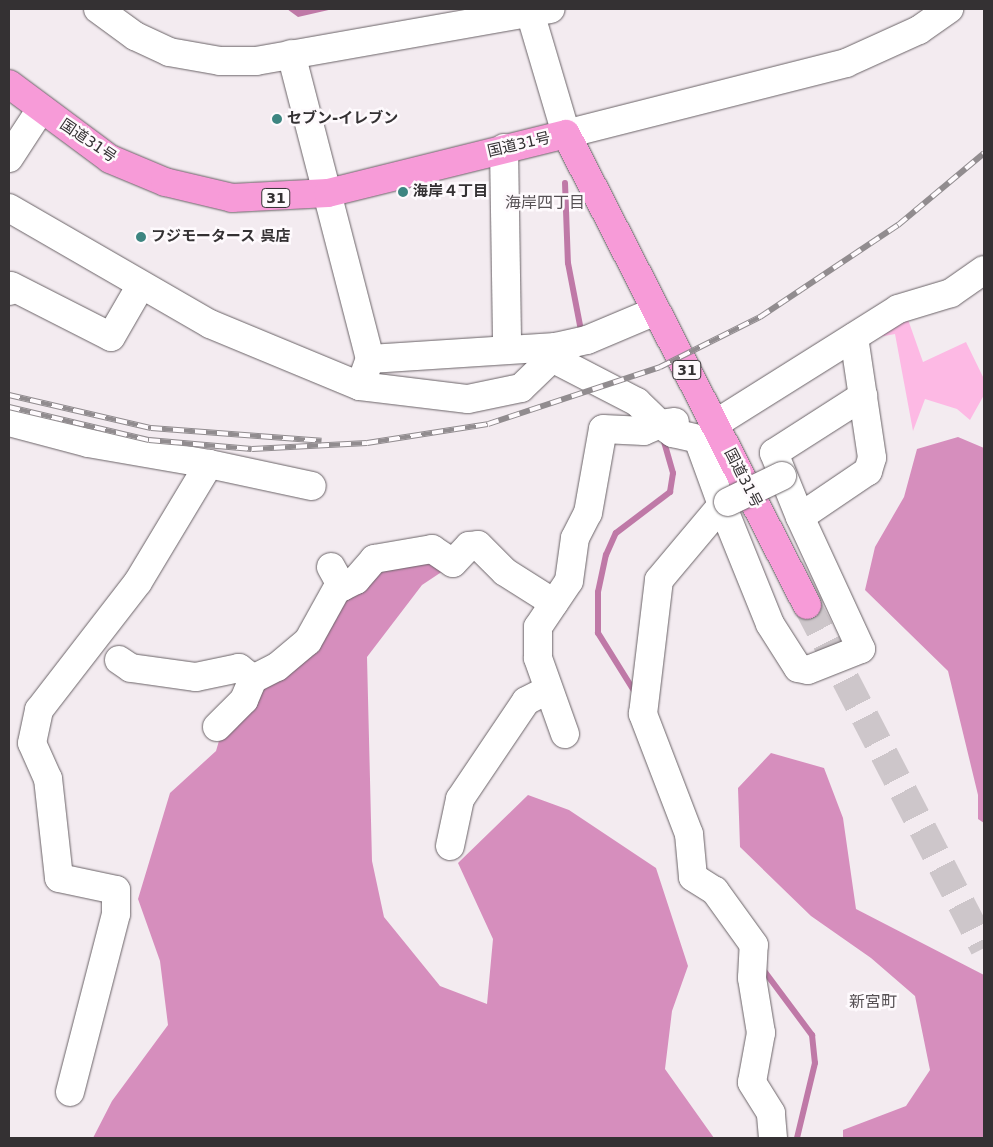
<!DOCTYPE html>
<html>
<head>
<meta charset="utf-8">
<style>
	body { margin:0 }
	#map { position:relative; width:993px; height:1147px; overflow:hidden; background:#f3ebf0; font-family:"DejaVu Sans","Noto Sans JP",sans-serif }
	div>[style] { position:absolute }
	[style*='--x'] { left:calc(var(--x)*1px); top:calc(var(--y)*1px); width:calc(var(--w)*1px); rotate:calc(var(--a)*1deg) }
	.green>* { inset:0; background:#fdb9e4 }
	.forest>* { inset:0; background:#d68ebd }
	.water>* { inset:0; background:#bf79a7 }
	.stream>* { height:6px; margin:-3px; padding:0 3px; transform-origin:3px; border-radius:3px; background:#bf79a7 }
	.highway-tunnel>* { height:28px; margin-top:-14px; transform-origin:0; background:repeating-linear-gradient(90deg,#cdc6ca 0 28px,transparent 0 42px) }
	.roads { filter:drop-shadow(0 0 1px #6a6367) drop-shadow(0 0 1px #6a6367) }
	.minor>* { height:28px; margin:-14px; padding:0 14px; transform-origin:14px; border-radius:14px; background:#fff }
	.highway>* { height:28px; margin:-14px; padding:0 14px; transform-origin:14px; border-radius:14px; background:#f79bd8 }
	.rail>* { height:5.5px; margin-top:-2.75px; transform-origin:0; background:repeating-linear-gradient(90deg,#fefafd 0 11px,#918c8f 0 22px); box-sizing:border-box; border-block:1px solid #918c8f }
	.bridges { filter:drop-shadow(0 0 1px #6a6367) drop-shadow(0 0 1px #6a6367) }
	.minor-bridge>* { height:28px; margin:-14px; padding:0 14px; transform-origin:14px; border-radius:14px; background:#fff }
	.dots>* { width:14px; height:14px; translate:-50% -50%; box-sizing:border-box; border:2px solid #fefafd; border-radius:50% }
	span { translate:-50% -50%; white-space:nowrap; text-align:center; line-height:1.15; -webkit-text-stroke:5px #fefafd; paint-order:stroke }
	.shield-label span { padding:1px 4px; background:#fefafd; border:1px solid; border-radius:4px; -webkit-text-stroke-width:0 }
	.shield-label { font-size:14px; color:#343133; font-weight:700 }
	.poi-label { font-size:15px; color:#343133; font-weight:700 }
	.left { translate:0 -50%; text-align:left }
	.street-label { font-size:15px; color:#343133 }
	.neighbourhood-label { font-size:16px; color:#565054 }
	.frame { position:absolute; inset:0; border:10px solid #343133; pointer-events:none }
</style>
</head>
<body>
<div id="map">
	<div class="green">
		<div style="clip-path:polygon(905px 311px,923px 362px,966px 342px,984px 379px,984px 395px,970px 420px,957px 409px,925px 399px,913px 431px,895px 334px,879px 337px,860px 350px)"></div>
	</div>
	<div class="forest">
		<div style="clip-path:polygon(958px 437px,984px 448px,984px 823px,978px 819px,978px 795px,948px 671px,865px 590px,875px 547px,904px 497px,917px 449px)"></div>
		<div style="clip-path:polygon(417px 558px,449px 567px,422px 585px,367px 657px,372px 861px,384px 917px,440px 986px,487px 1004px,493px 939px,458px 863px,528px 795px,569px 810px,656px 868px,688px 966px,672px 1011px,665px 1069px,714px 1138px,93px 1138px,112px 1101px,168px 1025px,160px 961px,138px 899px,170px 793px,216px 751px,221px 734px,259px 686px,371px 569px)"></div>
		<div style="clip-path:polygon(771px 753px,824px 768px,843px 818px,856px 909px,984px 975px,984px 1138px,843px 1138px,843px 1130px,906px 1106px,930px 1070px,915px 996px,871px 958px,811px 916px,740px 847px,738px 788px)"></div>
	</div>
	<div class="water">
		<div style="clip-path:polygon(287px 9px,333px 9px,298px 17px)"></div>
	</div>
	<div class="stream">
		<div style="--x:565;--y:183;--w:80;--a:87.9"></div>
		<div style="--x:568;--y:263;--w:74;--a:79.1"></div>
		<div style="--x:636;--y:694;--w:72;--a:-121.9"></div>
		<div style="--x:598;--y:633;--w:41;--a:-90"></div>
		<div style="--x:598;--y:592;--w:38;--a:-78"></div>
		<div style="--x:606;--y:555;--w:24;--a:-66"></div>
		<div style="--x:616;--y:533;--w:68;--a:-37.2"></div>
		<div style="--x:670;--y:492;--w:19;--a:-81"></div>
		<div style="--x:673;--y:473;--w:35;--a:-106"></div>
		<div style="--x:762;--y:968;--w:84;--a:53.3"></div>
		<div style="--x:812;--y:1035;--w:28;--a:84"></div>
		<div style="--x:815;--y:1063;--w:77;--a:103.5"></div>
	</div>
	<div class="highway-tunnel">
		<div style="--x:807;--y:605;--w:386;--a:62.7"></div>
	</div>
	<div class="roads">
		<div class="minor">
			<div style="--x:98;--y:9;--w:46;--a:36.1"></div>
			<div style="--x:135;--y:36;--w:38;--a:25"></div>
			<div style="--x:169;--y:52;--w:52;--a:10"></div>
			<div style="--x:220;--y:61;--w:36;--a:0"></div>
			<div style="--x:256;--y:61;--w:299;--a:-10"></div>
			<div style="--x:529;--y:9;--w:130;--a:73.5"></div>
			<div style="--x:566;--y:134;--w:289;--a:-14.2"></div>
			<div style="--x:846;--y:63;--w:80;--a:-24.3"></div>
			<div style="--x:919;--y:30;--w:37;--a:-35"></div>
			<div style="--x:504;--y:148;--w:199;--a:89.1"></div>
			<div style="--x:9;--y:158;--w:59;--a:-56.9"></div>
			<div style="--x:9;--y:208;--w:232;--a:30"></div>
			<div style="--x:210;--y:324;--w:162;--a:22.5"></div>
			<div style="--x:360;--y:386;--w:29;--a:-70"></div>
			<div style="--x:370;--y:359;--w:315;--a:-104.5"></div>
			<div style="--x:9;--y:291;--w:5;--a:-68"></div>
			<div style="--x:11;--y:286;--w:112;--a:27"></div>
			<div style="--x:111;--y:337;--w:60;--a:-60"></div>
			<div style="--x:854;--y:337;--w:122;--a:81.5"></div>
			<div style="--x:872;--y:458;--w:14;--a:107"></div>
			<div style="--x:868;--y:471;--w:82;--a:145.9"></div>
			<div style="--x:800;--y:517;--w:69;--a:-112.1"></div>
			<div style="--x:774;--y:453;--w:106;--a:-32.6"></div>
			<div style="--x:552;--y:358;--w:96;--a:27.4"></div>
			<div style="--x:637;--y:402;--w:32;--a:44"></div>
			<div style="--x:660;--y:424;--w:15;--a:-8"></div>
			<div style="--x:370;--y:359;--w:186;--a:-3.7"></div>
			<div style="--x:556;--y:347;--w:32;--a:-13"></div>
			<div style="--x:587;--y:340;--w:75;--a:-22.8"></div>
			<div style="--x:360;--y:386;--w:109;--a:6.9"></div>
			<div style="--x:468;--y:399;--w:54;--a:-11.7"></div>
			<div style="--x:521;--y:388;--w:43;--a:-44.1"></div>
			<div style="--x:552;--y:358;--w:12;--a:-70"></div>
			<div style="--x:9;--y:422;--w:82;--a:14.9"></div>
			<div style="--x:88;--y:443;--w:123;--a:9.8"></div>
			<div style="--x:715;--y:424;--w:216;--a:-32.1"></div>
			<div style="--x:898;--y:309;--w:55;--a:-16.8"></div>
			<div style="--x:951;--y:293;--w:40;--a:-34.9"></div>
			<div style="--x:331;--y:567;--w:23;--a:61"></div>
			<div style="--x:342;--y:587;--w:16;--a:-27"></div>
			<div style="--x:356;--y:580;--w:28;--a:-49"></div>
			<div style="--x:374;--y:559;--w:59;--a:-9.8"></div>
			<div style="--x:432;--y:549;--w:25;--a:34"></div>
			<div style="--x:453;--y:563;--w:23;--a:-47"></div>
			<div style="--x:469;--y:546;--w:9;--a:-6"></div>
			<div style="--x:478;--y:545;--w:38;--a:45"></div>
			<div style="--x:505;--y:572;--w:58;--a:32.3"></div>
			<div style="--x:119;--y:660;--w:14;--a:34"></div>
			<div style="--x:131;--y:668;--w:66;--a:7.9"></div>
			<div style="--x:196;--y:677;--w:44;--a:-11.8"></div>
			<div style="--x:239;--y:668;--w:18;--a:38"></div>
			<div style="--x:217;--y:727;--w:38;--a:-45"></div>
			<div style="--x:244;--y:700;--w:23;--a:-67"></div>
			<div style="--x:253;--y:679;--w:27;--a:-27"></div>
			<div style="--x:277;--y:667;--w:40;--a:-40"></div>
			<div style="--x:308;--y:641;--w:64;--a:-61"></div>
			<div style="--x:565;--y:734;--w:81;--a:-109.6"></div>
			<div style="--x:538;--y:658;--w:31;--a:-90"></div>
			<div style="--x:538;--y:627;--w:55;--a:-56"></div>
			<div style="--x:569;--y:581;--w:43;--a:-82.1"></div>
			<div style="--x:575;--y:538;--w:28;--a:-63"></div>
			<div style="--x:588;--y:513;--w:85;--a:-79.9"></div>
			<div style="--x:603;--y:429;--w:41;--a:2.8"></div>
			<div style="--x:644;--y:431;--w:17;--a:-24"></div>
			<div style="--x:660;--y:424;--w:16;--a:35"></div>
			<div style="--x:673;--y:433;--w:26;--a:13"></div>
			<div style="--x:698;--y:439;--w:70;--a:70"></div>
			<div style="--x:722;--y:505;--w:7;--a:-27"></div>
			<div style="--x:450;--y:846;--w:48;--a:-78"></div>
			<div style="--x:460;--y:799;--w:118;--a:-56"></div>
			<div style="--x:526;--y:701;--w:25;--a:-27"></div>
			<div style="--x:70;--y:1092;--w:184;--a:-75.5"></div>
			<div style="--x:116;--y:914;--w:24;--a:-90"></div>
			<div style="--x:116;--y:890;--w:58;--a:-168.1"></div>
			<div style="--x:59;--y:878;--w:100;--a:-96.3"></div>
			<div style="--x:48;--y:779;--w:39;--a:-114"></div>
			<div style="--x:32;--y:743;--w:34;--a:-78"></div>
			<div style="--x:39;--y:710;--w:162;--a:-52.3"></div>
			<div style="--x:138;--y:582;--w:138;--a:-59"></div>
			<div style="--x:209;--y:464;--w:105;--a:12.1"></div>
			<div style="--x:773;--y:1138;--w:25;--a:-95"></div>
			<div style="--x:771;--y:1113;--w:36;--a:-122"></div>
			<div style="--x:752;--y:1082;--w:50;--a:-79.6"></div>
			<div style="--x:761;--y:1033;--w:56;--a:-99.3"></div>
			<div style="--x:752;--y:978;--w:33;--a:-87"></div>
			<div style="--x:754;--y:945;--w:67;--a:-125.8"></div>
			<div style="--x:715;--y:891;--w:26;--a:-148"></div>
			<div style="--x:693;--y:877;--w:43;--a:-95.3"></div>
			<div style="--x:689;--y:834;--w:129;--a:-111"></div>
			<div style="--x:643;--y:714;--w:135;--a:-83.2"></div>
			<div style="--x:659;--y:580;--w:98;--a:-50"></div>
			<div style="--x:722;--y:505;--w:128;--a:68"></div>
			<div style="--x:770;--y:624;--w:52;--a:57.5"></div>
			<div style="--x:798;--y:668;--w:10;--a:11"></div>
			<div style="--x:808;--y:670;--w:57;--a:-21.6"></div>
			<div style="--x:861;--y:649;--w:145;--a:-114.8"></div>
		</div>
		<div class="highway">
			<div style="--x:9;--y:84;--w:126;--a:36.6"></div>
			<div style="--x:110;--y:159;--w:60;--a:22.7"></div>
			<div style="--x:165;--y:182;--w:69;--a:13.4"></div>
			<div style="--x:232;--y:198;--w:96;--a:-3"></div>
			<div style="--x:328;--y:193;--w:245;--a:-13.9"></div>
			<div style="--x:566;--y:134;--w:529;--a:62.9"></div>
		</div>
	</div>
	<div class="rail">
		<div style="--x:9;--y:395;--w:146;--a:13.1"></div>
		<div style="--x:151;--y:428;--w:171;--a:4.3"></div>
		<div style="--x:9;--y:407;--w:144;--a:13.3"></div>
		<div style="--x:149;--y:440;--w:103;--a:5"></div>
		<div style="--x:252;--y:449;--w:115;--a:-3"></div>
		<div style="--x:367;--y:443;--w:122;--a:-8.9"></div>
		<div style="--x:488;--y:424;--w:181;--a:-18.3"></div>
		<div style="--x:660;--y:367;--w:112;--a:-26.6"></div>
		<div style="--x:760;--y:317;--w:166;--a:-33.7"></div>
		<div style="--x:898;--y:225;--w:112;--a:-39.9"></div>
	</div>
	<div class="bridges">
		<div class="minor-bridge">
			<div style="--x:728;--y:502;--w:60;--a:-25.7"></div>
		</div>
	</div>
	<div class="dots">
		<div style="left:277px;top:119px;background:#3d8581"></div>
		<div style="left:403px;top:192px;background:#3d8581"></div>
		<div style="left:141px;top:237px;background:#3d8581"></div>
	</div>
	<div class="shield-label">
		<span style="left:276px;top:198px">31</span>
		<span style="left:687px;top:370px">31</span>
	</div>
	<div class="poi-label">
		<span class="left" style="left:287px;top:119px">セブン-イレブン</span>
		<span class="left" style="left:413px;top:192px">海岸４丁目</span>
		<span class="left" style="left:151px;top:237px">フジモータース 呉店</span>
	</div>
	<div class="street-label">
		<span style="left:88px;top:141px;rotate:34deg">国道31号</span>
		<span style="left:519px;top:145px;rotate:-13deg">国道31号</span>
		<span style="left:743px;top:478px;rotate:63deg">国道31号</span>
	</div>
	<div class="neighbourhood-label">
		<span style="left:545px;top:203px">海岸四丁目</span>
		<span style="left:873px;top:1002px">新宮町</span>
	</div>
	<div class="frame"></div>
</div>
</body>
</html>
